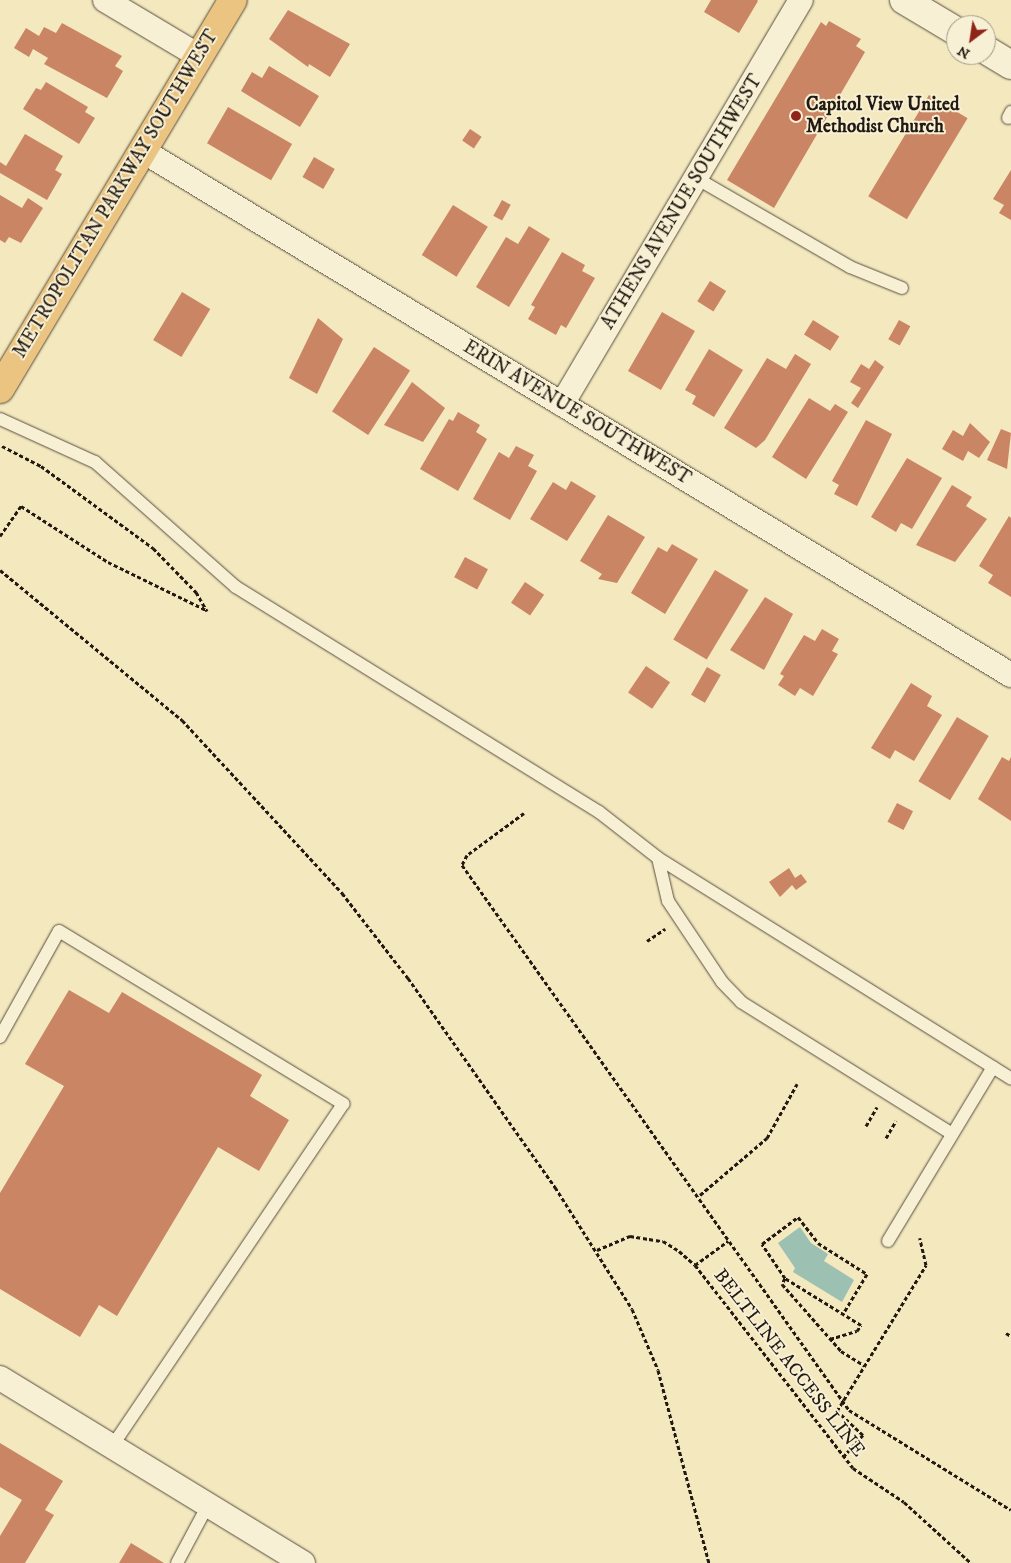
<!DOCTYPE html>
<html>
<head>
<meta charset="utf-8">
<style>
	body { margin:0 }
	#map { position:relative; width:1011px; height:1563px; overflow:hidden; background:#f4e8bf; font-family:"IM FELL DW Pica",serif }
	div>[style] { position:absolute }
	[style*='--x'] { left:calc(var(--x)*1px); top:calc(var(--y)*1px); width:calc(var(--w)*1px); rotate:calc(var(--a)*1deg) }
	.water>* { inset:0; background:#9cc0b2 }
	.building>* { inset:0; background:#ca8564; transform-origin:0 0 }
	.path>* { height:3px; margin-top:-1.5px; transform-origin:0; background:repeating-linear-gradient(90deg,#221a12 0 4px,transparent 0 6.5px) }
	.roads { filter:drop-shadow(0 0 1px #564e3d) drop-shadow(0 0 1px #564e3d) }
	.lane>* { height:12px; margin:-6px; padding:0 6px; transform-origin:6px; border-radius:6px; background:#f8f0d5 }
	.street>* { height:24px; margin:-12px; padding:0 12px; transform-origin:12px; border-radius:12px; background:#f8f0d5 }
	.secondary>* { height:28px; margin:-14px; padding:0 14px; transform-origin:14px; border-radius:14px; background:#f8f0d5 }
	.primary>* { height:28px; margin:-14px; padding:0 14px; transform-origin:14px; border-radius:14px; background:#eac480 }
	.dots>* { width:14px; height:14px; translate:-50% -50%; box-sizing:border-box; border:2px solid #f8f0d5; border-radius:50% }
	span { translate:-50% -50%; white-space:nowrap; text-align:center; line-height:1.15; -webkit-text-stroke:4px #f8f0d5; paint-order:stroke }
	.poi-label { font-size:19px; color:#221a12; font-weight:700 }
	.left { translate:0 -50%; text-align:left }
	.street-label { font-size:19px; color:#221a12 }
	.north { position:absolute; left:946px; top:15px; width:50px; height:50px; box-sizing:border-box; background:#f8f0d5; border:1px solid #a29a87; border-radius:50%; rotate:211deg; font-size:14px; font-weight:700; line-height:20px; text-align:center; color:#221a12 }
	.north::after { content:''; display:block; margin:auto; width:18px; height:22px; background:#8f2418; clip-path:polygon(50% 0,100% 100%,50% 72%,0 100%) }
</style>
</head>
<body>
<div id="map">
	<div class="water">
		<div style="clip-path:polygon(800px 1227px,811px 1243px,828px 1254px,824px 1261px,854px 1280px,842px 1302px,793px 1272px,795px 1268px,778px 1243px)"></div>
	</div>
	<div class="building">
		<div style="clip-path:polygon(711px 0,757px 0,758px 1px,739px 33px,704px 12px)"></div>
		<div style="clip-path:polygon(288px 10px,350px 44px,330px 77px,309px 64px,308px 67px,269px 39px)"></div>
		<div style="clip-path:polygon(829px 21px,861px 39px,856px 46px,865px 52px,774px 208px,727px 180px,821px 22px,826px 26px)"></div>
		<div style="clip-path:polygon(62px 23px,122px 56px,115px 66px,123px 71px,107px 98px,44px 64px,48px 58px,33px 49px,29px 57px,14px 48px,26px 28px,39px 36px,44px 27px,56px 33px)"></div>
		<div style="clip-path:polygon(269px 66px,319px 96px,300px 127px,241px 91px,252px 72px,262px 78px)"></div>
		<div style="clip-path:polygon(46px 82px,88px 107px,85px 112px,95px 118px,79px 144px,23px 109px,36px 88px,41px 90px)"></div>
		<div style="left:929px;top:95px;width:45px;height:118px;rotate:31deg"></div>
		<div style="left:228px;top:107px;width:74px;height:42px;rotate:30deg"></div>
		<div style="left:470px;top:129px;width:14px;height:14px;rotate:34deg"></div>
		<div style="clip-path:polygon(25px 134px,63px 156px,55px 170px,62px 174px,47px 200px,0 173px,0 162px,6px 166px)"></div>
		<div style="left:314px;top:157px;width:24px;height:23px;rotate:30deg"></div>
		<div style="clip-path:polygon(1011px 170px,1011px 220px,999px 213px,1004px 205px,993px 199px)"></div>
		<div style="clip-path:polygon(0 195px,22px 208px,28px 198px,43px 208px,21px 243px,9px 237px,5px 243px,0 240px)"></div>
		<div style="left:502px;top:200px;width:10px;height:18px;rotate:29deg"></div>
		<div style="left:453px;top:205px;width:41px;height:59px;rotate:32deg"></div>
		<div style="clip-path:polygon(529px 226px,550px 239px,509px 307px,476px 287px,506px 237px,518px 244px)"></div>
		<div style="clip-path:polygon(562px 252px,585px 265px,582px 271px,595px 278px,566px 328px,561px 325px,556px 335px,528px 319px,535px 307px,531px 305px)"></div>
		<div style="left:710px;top:281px;width:19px;height:24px;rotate:32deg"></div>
		<div style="left:182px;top:292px;width:33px;height:56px;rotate:31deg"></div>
		<div style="left:662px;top:312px;width:38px;height:68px;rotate:30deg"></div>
		<div style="clip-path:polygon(318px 318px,343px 339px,317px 394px,289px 378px)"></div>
		<div style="left:813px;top:320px;width:31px;height:17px;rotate:32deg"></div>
		<div style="left:899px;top:320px;width:13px;height:22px;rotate:29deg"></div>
		<div style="left:374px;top:347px;width:43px;height:77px;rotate:33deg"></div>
		<div style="clip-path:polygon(709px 349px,743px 370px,714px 417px,692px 404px,696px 396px,685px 390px)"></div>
		<div style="clip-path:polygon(795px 354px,811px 364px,765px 440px,756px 448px,724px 428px,767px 358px,786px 369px)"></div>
		<div style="clip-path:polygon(875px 360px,884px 367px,858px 408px,851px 403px,861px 388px,850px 382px,861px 364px,869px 369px)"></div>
		<div style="clip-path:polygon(412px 382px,445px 408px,423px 442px,384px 425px)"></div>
		<div style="clip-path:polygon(809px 398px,830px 411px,835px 404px,848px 412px,806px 479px,772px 457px)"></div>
		<div style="clip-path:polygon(458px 412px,480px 425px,476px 432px,487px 439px,458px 491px,420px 469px,449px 419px,453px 421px)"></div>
		<div style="clip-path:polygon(866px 420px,892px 434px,857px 506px,834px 494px,839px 485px,832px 481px)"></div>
		<div style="clip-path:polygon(970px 423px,990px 442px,979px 458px,968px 451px,963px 461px,942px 449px,953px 430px,963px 436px)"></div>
		<div style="clip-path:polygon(1001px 429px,1011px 433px,1007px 469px,987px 460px)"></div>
		<div style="clip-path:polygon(516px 446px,534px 455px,528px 466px,537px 471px,510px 520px,473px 499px,499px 452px,509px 458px)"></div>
		<div style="clip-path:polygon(907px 458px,942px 478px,912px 529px,901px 523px,896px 532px,871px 517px)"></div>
		<div style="clip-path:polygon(571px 481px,596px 496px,567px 541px,530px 519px,553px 482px,566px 490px)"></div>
		<div style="clip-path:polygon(952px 485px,972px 497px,966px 506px,987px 519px,955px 562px,916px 545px)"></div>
		<div style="clip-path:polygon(608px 515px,645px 537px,617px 583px,598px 579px,602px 574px,580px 561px)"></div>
		<div style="clip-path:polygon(1009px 516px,1011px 518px,1011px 597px,988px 583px,993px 575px,979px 566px)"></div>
		<div style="clip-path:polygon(672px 544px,698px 559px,665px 614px,631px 593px,658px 547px,667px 552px)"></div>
		<div style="left:465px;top:557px;width:26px;height:23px;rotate:28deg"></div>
		<div style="left:715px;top:570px;width:39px;height:81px;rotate:31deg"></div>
		<div style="left:525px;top:582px;width:23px;height:25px;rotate:34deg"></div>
		<div style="clip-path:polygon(765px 597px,793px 614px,764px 670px,730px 650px)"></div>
		<div style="clip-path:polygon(822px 629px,839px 639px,832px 651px,838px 654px,813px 696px,800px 688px,795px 696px,778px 685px,784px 676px,780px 674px,804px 635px,815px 641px)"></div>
		<div style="left:646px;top:666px;width:29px;height:32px;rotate:34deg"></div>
		<div style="left:707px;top:667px;width:16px;height:32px;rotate:30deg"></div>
		<div style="clip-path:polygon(911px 683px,932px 696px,927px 706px,942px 715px,914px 761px,895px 750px,890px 759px,871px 748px)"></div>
		<div style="left:957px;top:717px;width:37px;height:75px;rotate:31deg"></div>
		<div style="clip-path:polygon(1002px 757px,1009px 761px,1011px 757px,1011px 821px,978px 799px)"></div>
		<div style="left:897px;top:803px;width:18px;height:21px;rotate:27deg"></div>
		<div style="clip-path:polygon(789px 868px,795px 878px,801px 874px,807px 882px,796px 890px,792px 885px,780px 897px,769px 882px)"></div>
		<div style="clip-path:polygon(69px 990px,109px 1013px,122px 992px,262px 1075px,250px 1096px,289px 1120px,259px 1171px,218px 1147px,117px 1316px,99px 1305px,80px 1337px,0 1289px,0 1193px,64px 1086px,25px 1064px)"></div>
		<div style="clip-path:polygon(0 1443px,63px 1481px,45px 1510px,54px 1515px,25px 1563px,0 1563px,0 1536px,22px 1500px,0 1487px)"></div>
		<div style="clip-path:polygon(131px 1543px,164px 1563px,119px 1563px)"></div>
	</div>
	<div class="path">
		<div style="--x:2;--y:446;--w:44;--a:27.1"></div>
		<div style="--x:41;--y:466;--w:139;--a:36.2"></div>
		<div style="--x:153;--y:548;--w:62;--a:45.7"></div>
		<div style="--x:196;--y:592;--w:22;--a:60"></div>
		<div style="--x:0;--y:536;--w:37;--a:-55"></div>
		<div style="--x:21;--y:506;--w:103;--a:32.8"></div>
		<div style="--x:108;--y:562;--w:109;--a:26.1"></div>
		<div style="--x:0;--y:570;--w:236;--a:39.5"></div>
		<div style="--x:182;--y:720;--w:236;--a:47.2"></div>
		<div style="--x:342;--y:893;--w:108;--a:52.2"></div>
		<div style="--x:408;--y:978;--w:256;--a:54.9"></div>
		<div style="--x:555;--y:1187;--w:144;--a:57.7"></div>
		<div style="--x:632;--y:1309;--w:66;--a:66.9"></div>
		<div style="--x:658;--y:1370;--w:200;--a:75.2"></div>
		<div style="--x:524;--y:813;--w:71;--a:143.6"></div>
		<div style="--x:467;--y:855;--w:11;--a:117"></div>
		<div style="--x:462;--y:865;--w:668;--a:54.62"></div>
		<div style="--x:849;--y:1410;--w:190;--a:31.7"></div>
		<div style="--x:647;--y:941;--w:22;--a:-34"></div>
		<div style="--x:866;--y:1126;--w:22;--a:-60"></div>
		<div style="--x:886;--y:1138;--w:20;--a:-60"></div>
		<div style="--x:700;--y:1195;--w:88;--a:-40.4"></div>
		<div style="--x:767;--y:1138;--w:62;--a:-60.9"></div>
		<div style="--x:597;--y:1250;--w:36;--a:-23"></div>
		<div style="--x:630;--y:1236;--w:33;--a:9"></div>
		<div style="--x:663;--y:1241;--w:19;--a:32"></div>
		<div style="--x:679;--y:1251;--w:21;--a:41"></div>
		<div style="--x:695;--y:1265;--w:257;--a:52.1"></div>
		<div style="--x:853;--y:1468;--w:61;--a:33.7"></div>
		<div style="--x:904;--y:1502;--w:91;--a:42.3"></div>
		<div style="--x:695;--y:1265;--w:41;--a:-36"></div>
		<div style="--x:785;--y:1278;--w:7;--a:117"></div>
		<div style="--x:782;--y:1284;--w:89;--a:48.6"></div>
		<div style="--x:841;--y:1351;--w:28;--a:32"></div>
		<div style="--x:1006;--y:1333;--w:6;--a:31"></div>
		<div style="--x:830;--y:1339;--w:28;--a:-17"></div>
		<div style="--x:857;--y:1331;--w:7;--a:-56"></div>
		<div style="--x:861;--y:1325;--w:89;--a:-148.3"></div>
		<div style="--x:785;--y:1278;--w:41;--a:-124.1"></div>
		<div style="--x:762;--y:1244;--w:45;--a:-36.9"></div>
		<div style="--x:798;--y:1217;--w:33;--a:52"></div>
		<div style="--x:818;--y:1243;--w:58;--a:32.3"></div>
		<div style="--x:867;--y:1274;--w:47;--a:121"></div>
		<div style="--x:843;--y:1457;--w:30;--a:-48"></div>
		<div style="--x:863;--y:1435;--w:35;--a:-137"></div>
		<div style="--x:837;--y:1411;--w:171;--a:-58.6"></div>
		<div style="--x:926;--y:1265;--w:28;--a:-103"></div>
	</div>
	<div class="roads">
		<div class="lane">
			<div style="--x:1008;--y:118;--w:7;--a:-63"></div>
			<div style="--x:696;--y:178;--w:178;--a:30"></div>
			<div style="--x:850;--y:267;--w:56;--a:22"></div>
			<div style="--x:0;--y:419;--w:104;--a:24.4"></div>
			<div style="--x:95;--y:462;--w:188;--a:41.6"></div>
			<div style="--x:236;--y:587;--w:427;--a:31.8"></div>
			<div style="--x:599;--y:812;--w:75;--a:37.9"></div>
			<div style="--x:658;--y:858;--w:416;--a:32"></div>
			<div style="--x:658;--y:858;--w:44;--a:76.9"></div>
			<div style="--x:668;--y:901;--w:97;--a:56.3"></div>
			<div style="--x:722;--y:982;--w:28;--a:46"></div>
			<div style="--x:741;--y:1002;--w:248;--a:32"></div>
			<div style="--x:0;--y:1037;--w:121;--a:-60.9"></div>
			<div style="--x:59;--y:931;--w:333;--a:31.3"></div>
			<div style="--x:343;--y:1104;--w:414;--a:124"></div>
			<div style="--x:888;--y:1241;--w:203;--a:-58.9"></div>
			<div style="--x:177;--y:1563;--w:66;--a:-61.9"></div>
		</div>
		<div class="street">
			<div style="--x:105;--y:0;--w:109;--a:30.8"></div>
			<div style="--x:143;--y:151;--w:1014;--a:31.12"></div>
			<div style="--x:562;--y:404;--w:469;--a:-59.4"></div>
			<div style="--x:0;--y:1378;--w:355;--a:31.4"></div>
		</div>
		<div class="secondary">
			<div style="--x:904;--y:0;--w:61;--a:30.8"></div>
			<div style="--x:986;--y:50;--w:29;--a:31"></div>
		</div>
		<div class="primary">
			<div style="--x:0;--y:389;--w:453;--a:-59.1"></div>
		</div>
	</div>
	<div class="dots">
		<div style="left:796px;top:116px;background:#8f2418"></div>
	</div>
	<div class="poi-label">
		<span class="left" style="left:806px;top:116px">Capitol View United<br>Methodist Church</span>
	</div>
	<div class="street-label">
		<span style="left:116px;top:194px;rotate:-59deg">METROPOLITAN PARKWAY SOUTHWEST</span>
		<span style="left:682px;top:202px;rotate:-59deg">ATHENS AVENUE SOUTHWEST</span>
		<span style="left:577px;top:413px;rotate:31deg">ERIN AVENUE SOUTHWEST</span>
		<span style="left:789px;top:1363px;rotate:52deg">BELTLINE ACCESS LINE</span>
	</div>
	<div class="north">N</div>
</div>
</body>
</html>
